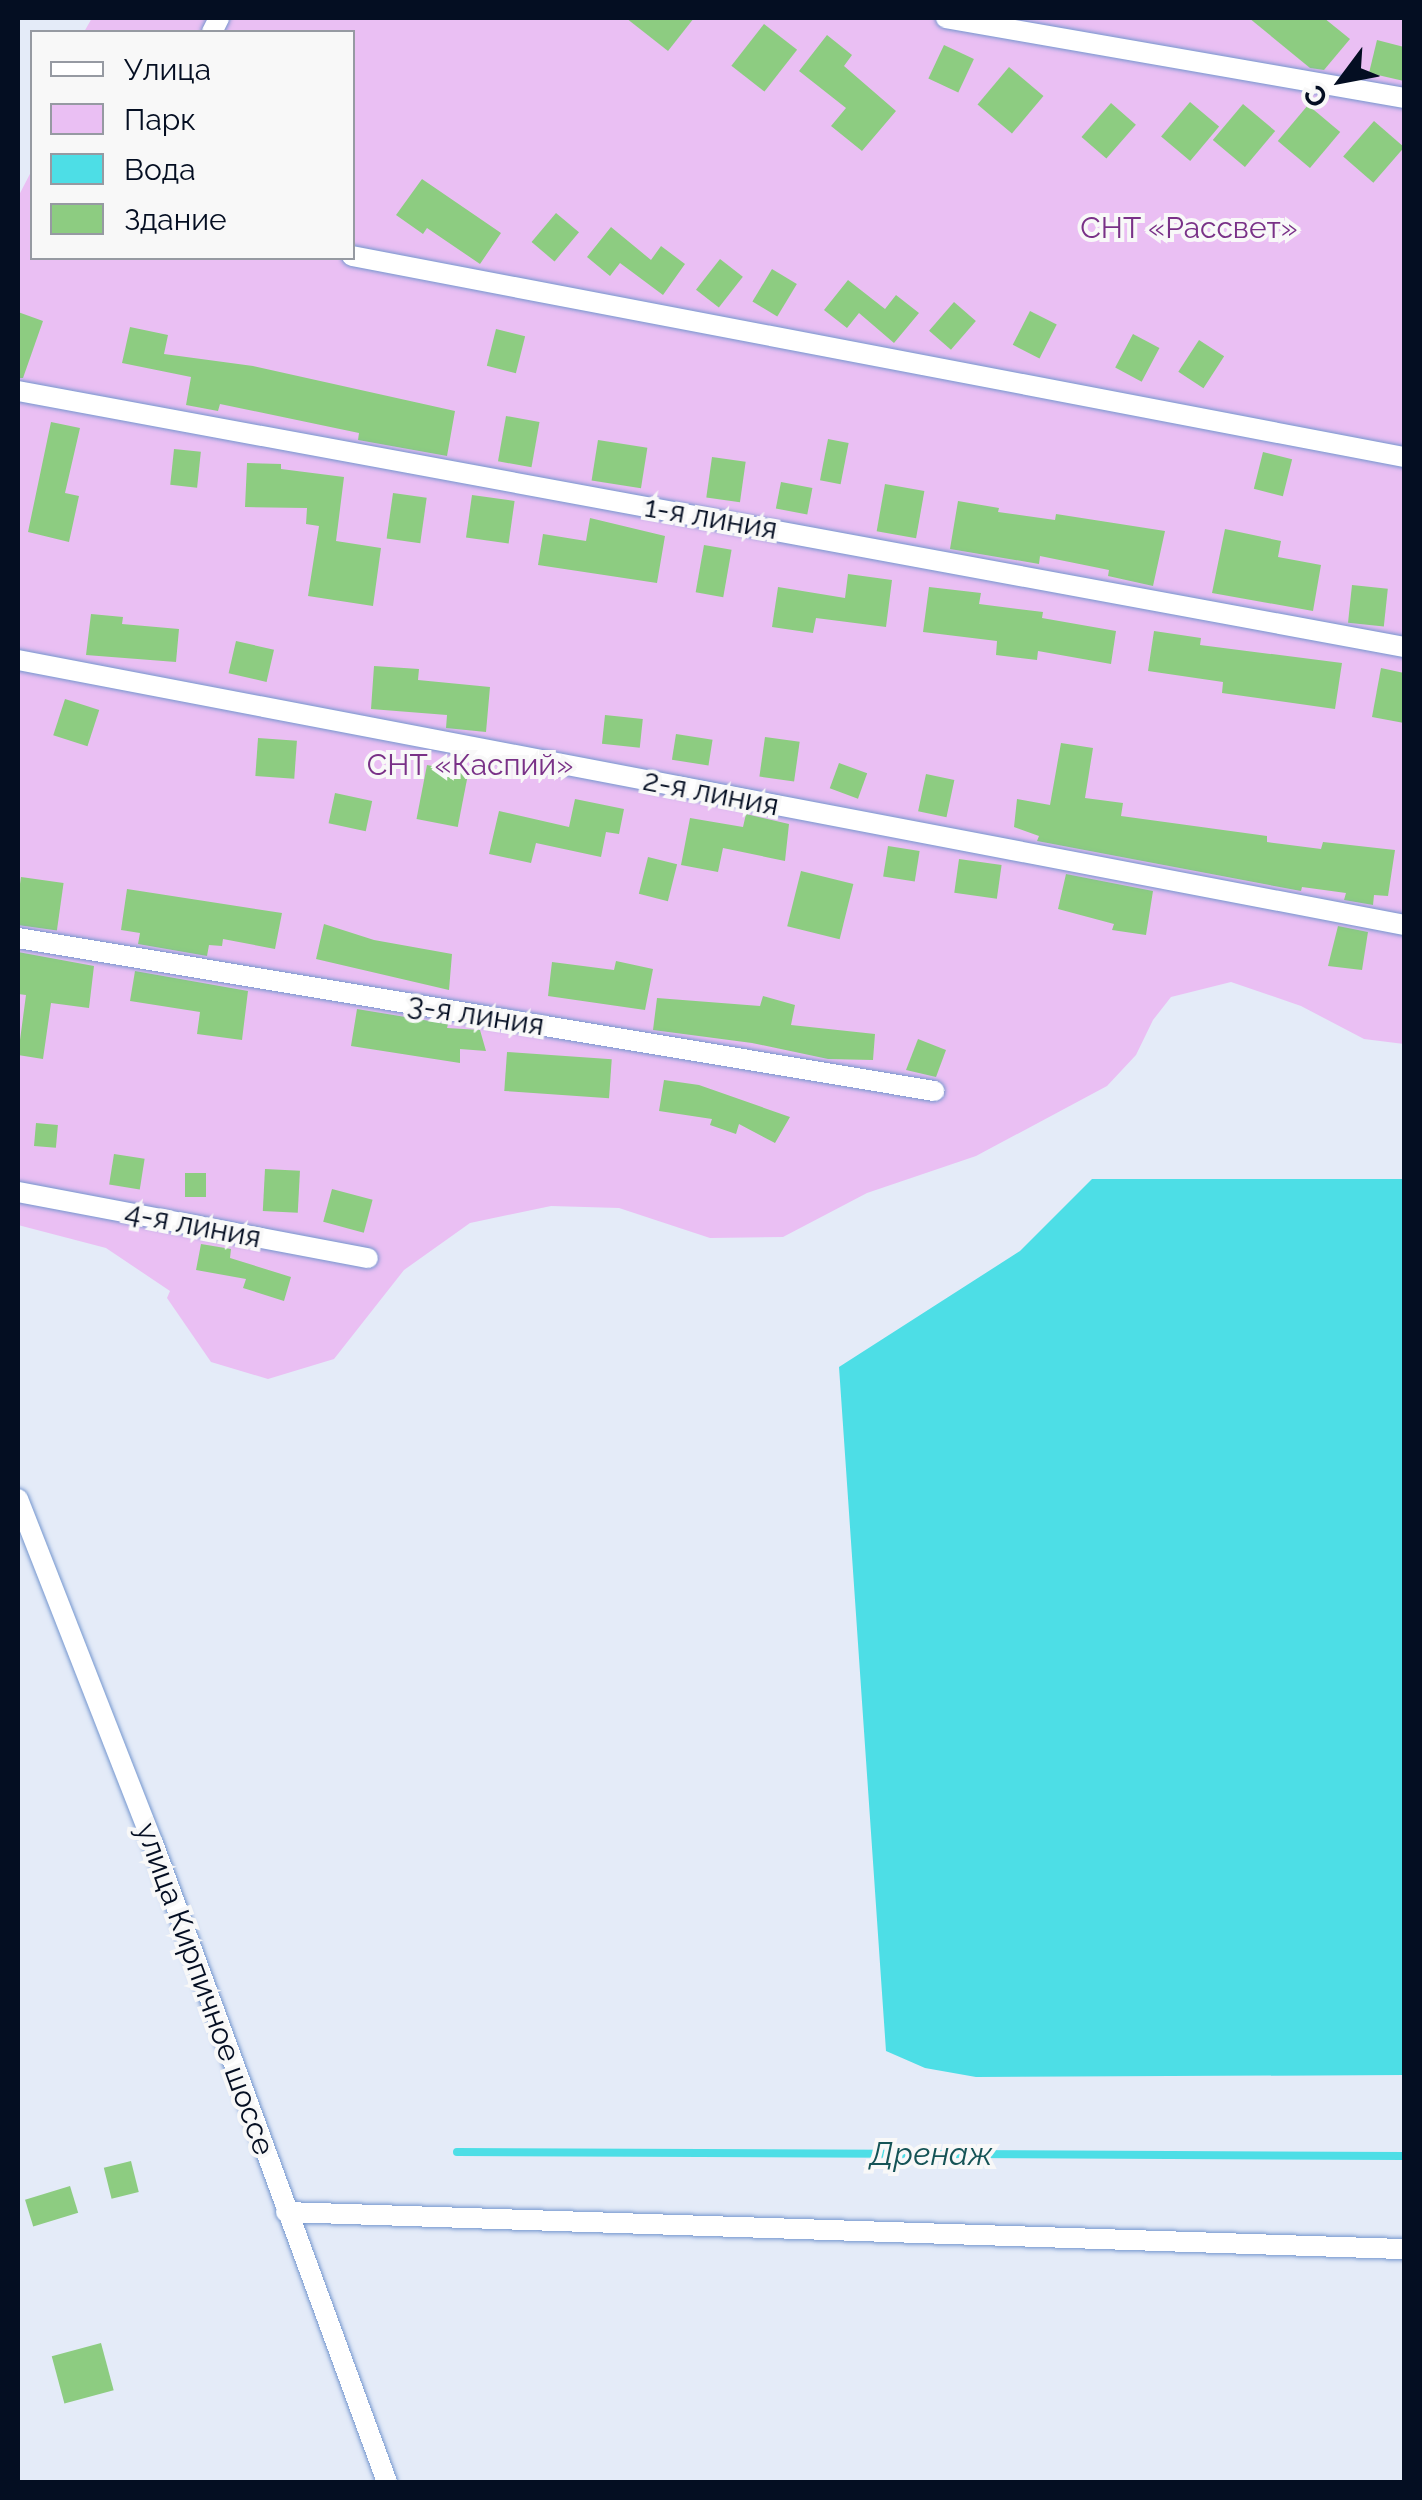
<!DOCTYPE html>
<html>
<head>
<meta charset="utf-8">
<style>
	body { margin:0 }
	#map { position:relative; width:1422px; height:2500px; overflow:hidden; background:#e4ebf8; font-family:Raleway,sans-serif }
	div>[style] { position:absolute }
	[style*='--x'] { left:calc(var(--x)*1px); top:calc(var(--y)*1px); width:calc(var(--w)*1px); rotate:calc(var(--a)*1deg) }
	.green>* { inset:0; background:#eabff3 }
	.water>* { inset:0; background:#4ddee6 }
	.stream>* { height:8px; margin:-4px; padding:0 4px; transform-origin:4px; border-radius:4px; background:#4ddee6 }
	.building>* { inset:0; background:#8dcc81; transform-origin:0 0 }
	.roads { filter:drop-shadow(0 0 2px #7496ce) drop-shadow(0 0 2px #7496ce) }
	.street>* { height:20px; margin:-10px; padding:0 10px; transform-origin:10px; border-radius:10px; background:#fff }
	span { translate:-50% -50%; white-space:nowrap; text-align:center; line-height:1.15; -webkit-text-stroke:8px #f8f8f8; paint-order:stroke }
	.park-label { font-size:30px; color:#793187 }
	.street-label { font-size:30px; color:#040e22 }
	.water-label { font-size:32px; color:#155356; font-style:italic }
	.frame { position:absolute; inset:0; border:20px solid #040e22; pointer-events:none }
	.legend { position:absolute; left:30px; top:30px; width:325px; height:230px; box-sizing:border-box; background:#f8f8f8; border:2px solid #969aa2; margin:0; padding:12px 18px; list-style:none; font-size:30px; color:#040e22 }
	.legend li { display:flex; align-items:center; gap:20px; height:50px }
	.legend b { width:50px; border:2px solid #969aa2 }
	.north { position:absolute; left:1292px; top:30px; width:100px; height:100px; -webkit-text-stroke:8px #f8f8f8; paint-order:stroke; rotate:238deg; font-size:28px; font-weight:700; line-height:40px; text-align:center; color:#040e22 }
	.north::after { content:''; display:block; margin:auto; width:35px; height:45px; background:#040e22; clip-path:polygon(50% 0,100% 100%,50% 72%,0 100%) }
</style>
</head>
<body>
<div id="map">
	<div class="green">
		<div style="clip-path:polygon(92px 18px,1404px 18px,1404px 1044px,1364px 1039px,1301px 1006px,1231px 982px,1171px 997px,1153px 1020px,1136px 1055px,1107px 1086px,976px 1156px,867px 1193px,783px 1237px,710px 1238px,619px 1208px,551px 1206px,470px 1223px,404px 1270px,334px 1359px,268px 1379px,211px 1362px,167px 1298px,170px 1291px,106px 1248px,18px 1225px,18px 197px,32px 170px,32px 258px,352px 258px,352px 32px,84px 32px)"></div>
	</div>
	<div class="water">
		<div style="clip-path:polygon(1092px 1179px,1404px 1179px,1404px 2075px,976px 2077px,925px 2068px,886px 2051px,839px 1367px,1020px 1251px)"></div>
	</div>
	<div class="stream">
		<div style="--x:457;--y:2152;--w:947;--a:0.24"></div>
	</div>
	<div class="building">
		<div style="clip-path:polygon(626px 18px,694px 18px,668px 51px)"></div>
		<div style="clip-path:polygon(1249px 18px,1324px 18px,1350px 39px,1324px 70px,1310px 68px)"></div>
		<div style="left:764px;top:24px;width:42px;height:53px;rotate:38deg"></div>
		<div style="clip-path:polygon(827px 35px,852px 55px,844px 66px,896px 111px,862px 151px,831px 126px,846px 108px,799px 71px)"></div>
		<div style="clip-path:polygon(1377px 40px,1404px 47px,1404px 81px,1369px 73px)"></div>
		<div style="left:944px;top:45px;width:33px;height:37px;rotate:25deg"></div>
		<div style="left:1009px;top:67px;width:45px;height:49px;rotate:40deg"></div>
		<div style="left:1190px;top:102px;width:38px;height:45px;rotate:40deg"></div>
		<div style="left:1111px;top:103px;width:33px;height:45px;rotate:41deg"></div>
		<div style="left:1243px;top:104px;width:42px;height:47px;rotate:40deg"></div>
		<div style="left:1308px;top:105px;width:42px;height:47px;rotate:40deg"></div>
		<div style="left:1374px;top:121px;width:40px;height:47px;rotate:41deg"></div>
		<div style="clip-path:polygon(422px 179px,501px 233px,480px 264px,427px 228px,423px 234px,396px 215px)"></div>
		<div style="left:556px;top:213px;width:30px;height:38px;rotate:40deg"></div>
		<div style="clip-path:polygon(611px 227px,651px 260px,661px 246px,685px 264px,663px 295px,620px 263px,610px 276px,587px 257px)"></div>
		<div style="left:720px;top:259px;width:29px;height:39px;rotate:38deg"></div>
		<div style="left:772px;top:269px;width:29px;height:38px;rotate:31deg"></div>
		<div style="clip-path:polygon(848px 280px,885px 309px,896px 295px,919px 313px,894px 343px,859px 313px,847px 328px,824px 310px)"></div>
		<div style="left:954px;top:302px;width:29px;height:38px;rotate:41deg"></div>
		<div style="left:1030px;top:311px;width:30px;height:38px;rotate:27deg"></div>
		<div style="clip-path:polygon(18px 312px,43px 321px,23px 378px,18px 378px)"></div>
		<div style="clip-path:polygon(130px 327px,168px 335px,164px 354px,253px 366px,455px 411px,447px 456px,358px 440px,359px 433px,220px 404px,218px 411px,186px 405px,191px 377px,122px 363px)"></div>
		<div style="left:496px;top:329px;width:30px;height:38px;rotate:14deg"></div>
		<div style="left:1133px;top:334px;width:30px;height:38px;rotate:28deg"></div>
		<div style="left:1199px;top:340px;width:30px;height:38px;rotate:33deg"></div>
		<div style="left:506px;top:416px;width:34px;height:46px;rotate:10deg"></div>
		<div style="clip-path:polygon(51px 422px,80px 428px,65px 493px,79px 496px,69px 542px,28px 532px)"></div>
		<div style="left:828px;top:439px;width:21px;height:42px;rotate:11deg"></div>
		<div style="left:598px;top:440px;width:50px;height:41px;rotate:9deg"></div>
		<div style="left:174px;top:449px;width:27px;height:36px;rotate:6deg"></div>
		<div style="left:1263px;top:452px;width:30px;height:38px;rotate:14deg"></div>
		<div style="left:712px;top:457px;width:34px;height:41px;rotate:8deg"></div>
		<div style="clip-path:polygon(247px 463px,281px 464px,281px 469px,344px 477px,336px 541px,381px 548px,373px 606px,308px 596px,319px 526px,306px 524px,307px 508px,245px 507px)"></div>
		<div style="left:781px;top:482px;width:32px;height:27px;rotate:11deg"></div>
		<div style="left:885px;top:484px;width:40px;height:48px;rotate:10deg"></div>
		<div style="left:393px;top:493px;width:34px;height:46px;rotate:8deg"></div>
		<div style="left:472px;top:495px;width:43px;height:43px;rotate:8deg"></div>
		<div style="clip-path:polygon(958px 501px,999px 508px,998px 512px,1055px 520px,1056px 514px,1165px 531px,1153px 586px,1108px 576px,1109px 570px,1040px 556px,1039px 564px,950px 549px)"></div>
		<div style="clip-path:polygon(590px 518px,665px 536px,657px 583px,538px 565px,543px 534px,586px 541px)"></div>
		<div style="clip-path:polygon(1225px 529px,1281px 541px,1278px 557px,1321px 565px,1313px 611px,1212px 593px)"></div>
		<div style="left:704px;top:545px;width:28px;height:48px;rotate:10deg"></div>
		<div style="clip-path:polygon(848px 574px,892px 580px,886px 627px,816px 618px,813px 633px,772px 627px,778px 587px,845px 598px)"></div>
		<div style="left:1352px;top:585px;width:36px;height:38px;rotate:6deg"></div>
		<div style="clip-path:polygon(929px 587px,981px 593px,979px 604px,1043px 612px,1042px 618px,1116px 631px,1111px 664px,1038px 651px,1037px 660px,996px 655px,997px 641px,923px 632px)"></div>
		<div style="clip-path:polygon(91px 614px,123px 617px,122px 624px,179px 629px,176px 662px,86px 655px)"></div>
		<div style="clip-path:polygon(1154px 631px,1201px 638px,1200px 645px,1342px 663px,1335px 709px,1222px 693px,1223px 682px,1148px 671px)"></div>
		<div style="left:236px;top:641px;width:39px;height:33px;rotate:13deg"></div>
		<div style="clip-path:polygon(374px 666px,419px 669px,418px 680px,490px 687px,486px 732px,446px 728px,447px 715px,371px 709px)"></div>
		<div style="clip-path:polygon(1381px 668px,1404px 673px,1404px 723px,1372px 717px)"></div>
		<div style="left:65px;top:699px;width:36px;height:38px;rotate:18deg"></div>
		<div style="left:605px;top:715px;width:38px;height:29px;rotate:6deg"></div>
		<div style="left:676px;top:734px;width:37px;height:26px;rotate:9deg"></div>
		<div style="left:765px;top:737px;width:35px;height:40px;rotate:8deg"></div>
		<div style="left:258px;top:738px;width:39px;height:38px;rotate:4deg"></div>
		<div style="clip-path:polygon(1061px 743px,1093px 748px,1085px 798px,1123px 803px,1121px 816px,1267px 836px,1267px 842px,1321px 849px,1323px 842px,1395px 850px,1388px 896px,1374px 895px,1373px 905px,1344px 900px,1346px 893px,1302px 887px,1301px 891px,1037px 841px,1039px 836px,1014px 827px,1017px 799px,1050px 805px)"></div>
		<div style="left:839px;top:763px;width:30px;height:27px;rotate:20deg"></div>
		<div style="left:427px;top:765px;width:42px;height:55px;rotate:11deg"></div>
		<div style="left:926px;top:774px;width:29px;height:38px;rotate:12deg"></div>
		<div style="left:335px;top:793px;width:38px;height:31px;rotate:12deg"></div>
		<div style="clip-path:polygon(575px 799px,624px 809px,619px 834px,606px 832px,601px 857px,536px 843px,531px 863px,489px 854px,499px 811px,569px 827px)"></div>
		<div style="clip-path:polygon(746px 814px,789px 824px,785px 861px,723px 848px,718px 872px,681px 865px,690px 818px,743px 827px)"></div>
		<div style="left:888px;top:846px;width:32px;height:31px;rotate:9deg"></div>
		<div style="left:648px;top:857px;width:30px;height:38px;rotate:14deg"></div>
		<div style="left:959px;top:859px;width:43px;height:34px;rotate:8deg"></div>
		<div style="left:801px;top:871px;width:54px;height:57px;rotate:14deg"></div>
		<div style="clip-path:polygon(1066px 874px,1153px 891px,1146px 935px,1112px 930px,1114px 924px,1058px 909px)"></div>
		<div style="left:21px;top:877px;width:43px;height:48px;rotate:8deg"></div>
		<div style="clip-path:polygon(127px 889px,282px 913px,275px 949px,223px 939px,222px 946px,209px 945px,207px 956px,138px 944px,140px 933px,121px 930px)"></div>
		<div style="clip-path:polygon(324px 924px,374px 940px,452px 954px,449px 990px,316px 959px)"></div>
		<div style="clip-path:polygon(1338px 926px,1368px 932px,1362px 970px,1328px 966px)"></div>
		<div style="clip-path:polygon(18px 952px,94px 966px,89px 1008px,51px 1003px,43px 1059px,18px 1055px,26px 995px,18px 994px)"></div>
		<div style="clip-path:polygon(616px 961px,653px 969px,645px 1010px,548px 996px,552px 962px,614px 970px)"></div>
		<div style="clip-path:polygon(135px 971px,248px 991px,242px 1040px,197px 1034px,200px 1012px,130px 1001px)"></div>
		<div style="clip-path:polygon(763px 996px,795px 1005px,791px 1025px,875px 1034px,873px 1060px,828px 1059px,752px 1043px,653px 1030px,657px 998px,760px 1006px)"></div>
		<div style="clip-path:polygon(357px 1009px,448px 1024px,447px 1028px,480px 1030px,486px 1051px,460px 1049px,460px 1063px,351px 1046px)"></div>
		<div style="clip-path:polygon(918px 1039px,946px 1050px,936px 1077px,906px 1070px)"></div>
		<div style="left:507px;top:1052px;width:105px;height:39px;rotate:4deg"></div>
		<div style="clip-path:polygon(664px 1080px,699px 1085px,790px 1117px,775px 1143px,739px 1124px,736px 1134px,710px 1125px,712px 1119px,659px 1111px)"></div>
		<div style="left:36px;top:1123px;width:22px;height:23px;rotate:5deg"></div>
		<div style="left:114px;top:1154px;width:31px;height:31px;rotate:9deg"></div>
		<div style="left:265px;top:1169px;width:35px;height:42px;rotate:3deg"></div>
		<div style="left:206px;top:1173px;width:24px;height:21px;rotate:90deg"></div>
		<div style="left:332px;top:1189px;width:42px;height:34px;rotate:15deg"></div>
		<div style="clip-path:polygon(201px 1244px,231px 1249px,230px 1258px,291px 1277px,284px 1301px,243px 1288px,246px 1279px,196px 1270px)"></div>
		<div style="left:131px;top:2161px;width:32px;height:28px;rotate:76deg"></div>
		<div style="left:70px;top:2186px;width:28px;height:47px;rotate:73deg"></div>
		<div style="left:101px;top:2343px;width:49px;height:51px;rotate:75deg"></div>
	</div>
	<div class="roads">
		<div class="street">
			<div style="--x:946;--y:18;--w:465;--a:9.9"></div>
			<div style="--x:212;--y:32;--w:16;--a:-63"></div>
			<div style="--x:352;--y:256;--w:1071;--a:10.82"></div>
			<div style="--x:18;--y:391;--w:1409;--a:10.46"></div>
			<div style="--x:18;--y:660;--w:1411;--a:10.82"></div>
			<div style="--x:18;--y:938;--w:929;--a:9.48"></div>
			<div style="--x:18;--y:1192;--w:356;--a:10.7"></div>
			<div style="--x:18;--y:1499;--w:370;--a:68.6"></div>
			<div style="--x:153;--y:1843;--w:680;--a:69.89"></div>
			<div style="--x:286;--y:2212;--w:1119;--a:1.9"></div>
		</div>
	</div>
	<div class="park-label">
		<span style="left:1189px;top:228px">СНТ «Рассвет»</span>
		<span style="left:470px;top:765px">СНТ «Каспий»</span>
	</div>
	<div class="street-label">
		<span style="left:711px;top:518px;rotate:10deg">1-я линия</span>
		<span style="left:711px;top:793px;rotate:11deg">2-я линия</span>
		<span style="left:476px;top:1015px;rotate:9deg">3-я линия</span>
		<span style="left:193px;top:1225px;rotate:11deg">4-я линия</span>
		<span style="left:205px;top:1989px;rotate:70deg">улица Кирпичное шоссе</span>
	</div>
	<div class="water-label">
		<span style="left:931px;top:2154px">Дренаж</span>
	</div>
	<div class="frame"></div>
	<ul class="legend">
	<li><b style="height:12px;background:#fff"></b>Улица</li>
	<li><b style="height:28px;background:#eabff3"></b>Парк</li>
	<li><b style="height:28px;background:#4ddee6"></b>Вода</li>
	<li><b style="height:28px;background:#8dcc81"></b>Здание</li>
	</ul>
	<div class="north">С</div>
</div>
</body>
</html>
